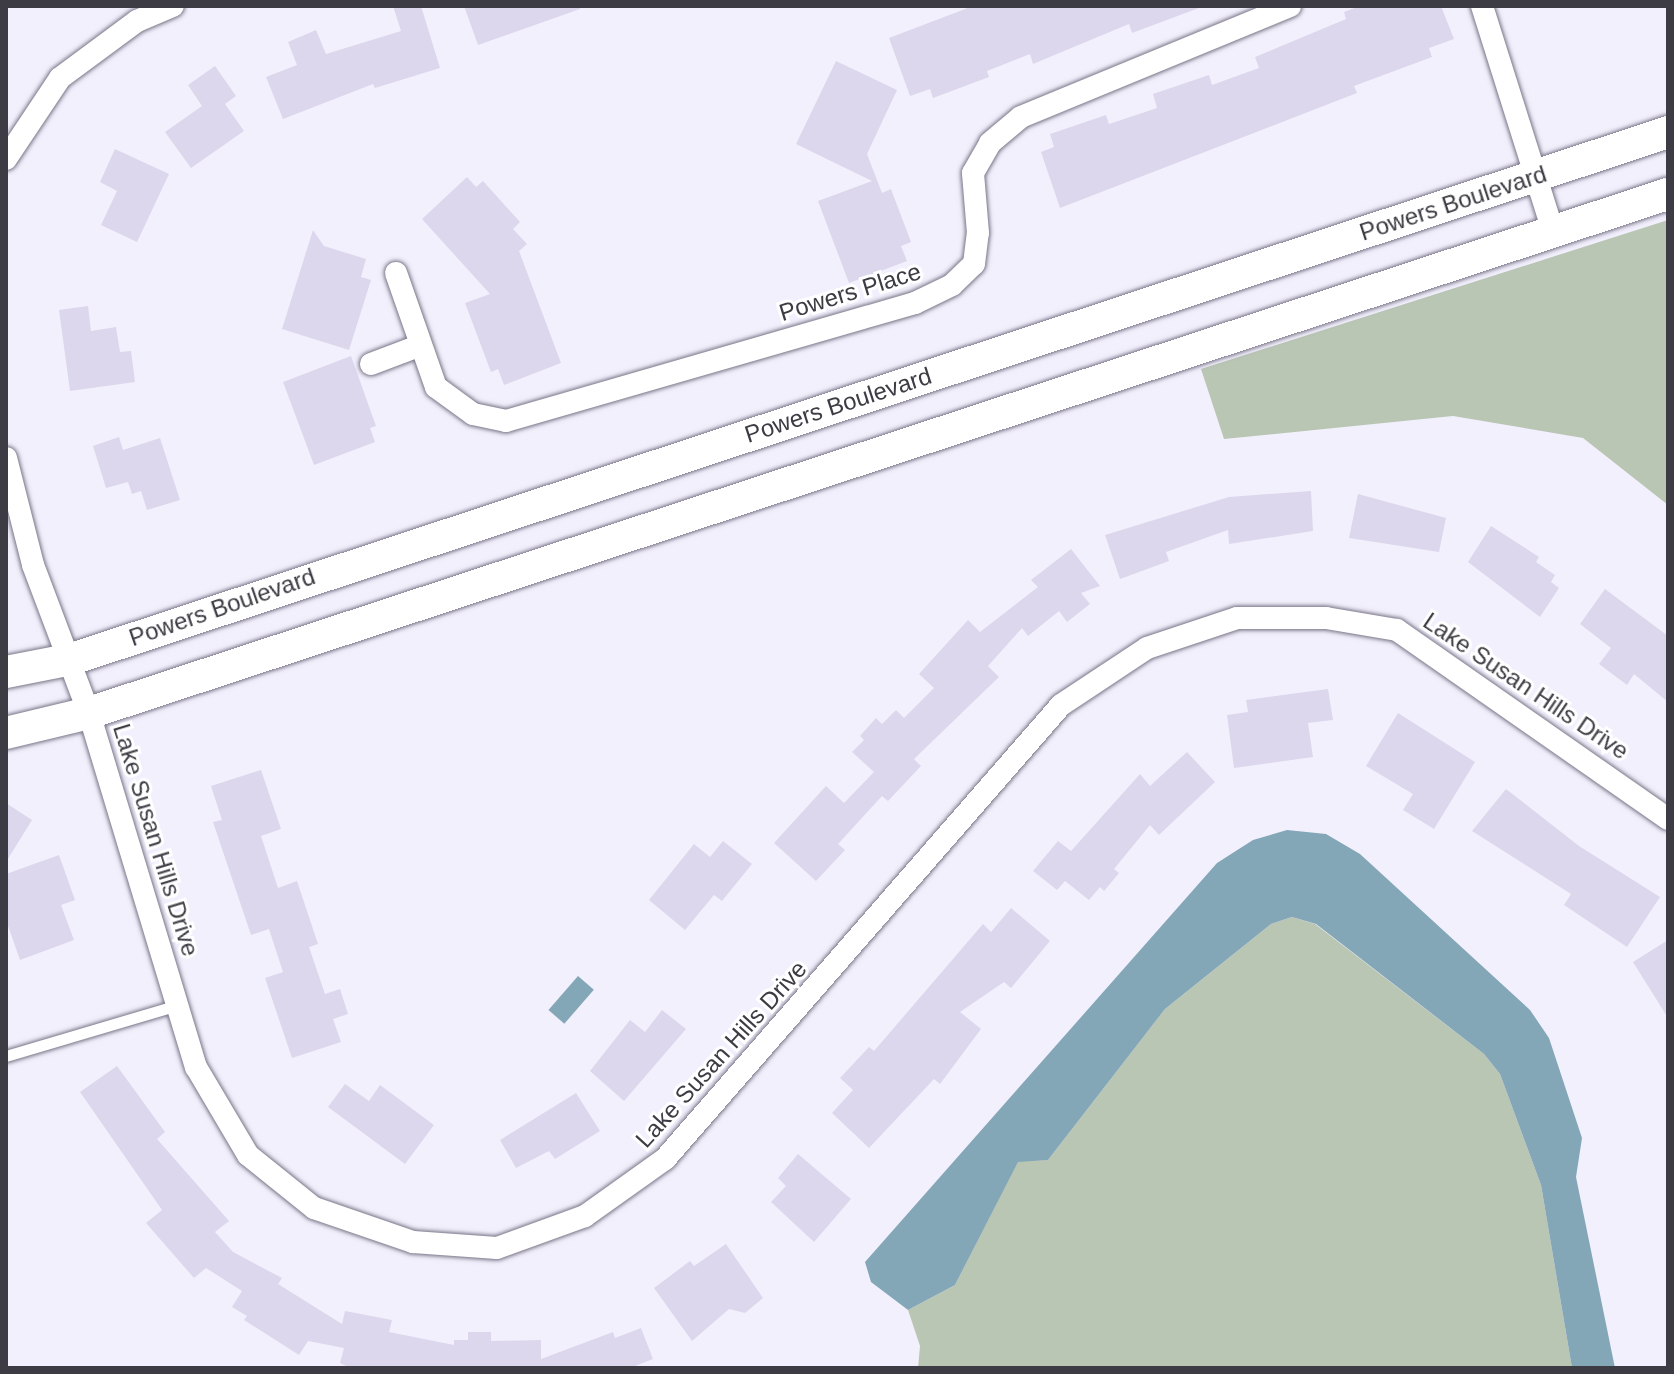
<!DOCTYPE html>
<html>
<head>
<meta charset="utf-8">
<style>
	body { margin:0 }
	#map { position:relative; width:1674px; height:1374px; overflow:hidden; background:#f3f0fd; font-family:Helvetica,sans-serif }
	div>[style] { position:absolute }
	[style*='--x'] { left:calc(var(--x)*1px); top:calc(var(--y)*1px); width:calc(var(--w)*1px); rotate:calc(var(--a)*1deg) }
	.green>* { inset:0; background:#bac6b4 }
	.water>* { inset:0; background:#84a7b7; transform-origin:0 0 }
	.building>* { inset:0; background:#dcd7ec }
	.roads { filter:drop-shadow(0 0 2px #797587) drop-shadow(0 0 2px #797587) }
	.service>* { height:11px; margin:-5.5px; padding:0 5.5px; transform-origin:5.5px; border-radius:5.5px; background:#fff }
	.minor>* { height:22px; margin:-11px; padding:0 11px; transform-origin:11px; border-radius:11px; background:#fff }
	.secondary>* { height:32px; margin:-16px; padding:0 16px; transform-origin:16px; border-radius:16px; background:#fff }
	span { translate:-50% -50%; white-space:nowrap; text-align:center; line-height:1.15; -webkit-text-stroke:6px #fff; paint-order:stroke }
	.street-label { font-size:24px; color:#3d3b43 }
	.frame { position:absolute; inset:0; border:8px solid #3d3b43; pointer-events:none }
</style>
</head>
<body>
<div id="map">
	<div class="green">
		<div style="clip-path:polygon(1668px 220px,1668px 505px,1583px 438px,1453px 416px,1224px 439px,1201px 369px)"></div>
		<div style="clip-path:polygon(1292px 917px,1315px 924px,1484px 1054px,1500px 1074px,1541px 1185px,1572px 1368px,918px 1368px,920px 1346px,908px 1310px,955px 1285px,1018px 1161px,1048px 1160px,1165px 1009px,1271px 924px)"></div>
	</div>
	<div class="water">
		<div style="clip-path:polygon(1287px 830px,1326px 834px,1360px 854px,1530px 1010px,1549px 1038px,1582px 1138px,1576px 1177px,1615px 1368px,1572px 1368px,1541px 1185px,1500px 1074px,1484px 1054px,1316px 924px,1292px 917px,1271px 924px,1165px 1009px,1048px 1160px,1018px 1162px,955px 1285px,908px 1310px,871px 1282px,865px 1262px,1217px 863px,1253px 840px)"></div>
		<div style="left:578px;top:976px;width:21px;height:45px;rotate:41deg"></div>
	</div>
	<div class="building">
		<div style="clip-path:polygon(393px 6px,421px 6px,440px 68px,375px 88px,373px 84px,283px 119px,266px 77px,297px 65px,288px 42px,316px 30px,326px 54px,401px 31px)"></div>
		<div style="clip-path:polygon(464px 6px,580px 6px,580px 9px,478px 45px)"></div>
		<div style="clip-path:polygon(973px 6px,1198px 6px,1199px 8px,1132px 33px,1129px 24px,1033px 64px,1030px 54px,987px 71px,989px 77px,933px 98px,930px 89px,910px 96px,889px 38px)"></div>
		<div style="clip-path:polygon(1360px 6px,1441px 6px,1454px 39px,1429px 48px,1432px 57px,1354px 86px,1357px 93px,1060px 208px,1041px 152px,1054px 147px,1050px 134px,1106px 115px,1109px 124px,1157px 108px,1153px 94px,1209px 75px,1212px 85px,1259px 68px,1255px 57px,1346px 19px,1344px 12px)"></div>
		<div style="clip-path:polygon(836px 61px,897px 90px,867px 154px,882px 193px,891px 189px,911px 242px,901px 246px,907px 261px,849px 283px,818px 201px,872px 181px,796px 144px)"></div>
		<div style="clip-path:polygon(215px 66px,236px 96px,225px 104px,244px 131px,191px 168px,165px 132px,202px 106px,188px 85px)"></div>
		<div style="clip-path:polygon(115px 149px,169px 174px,137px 242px,101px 225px,117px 191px,100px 182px)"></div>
		<div style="clip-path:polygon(467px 177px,476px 187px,483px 181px,520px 222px,513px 229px,527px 244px,519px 251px,561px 363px,504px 385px,498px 369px,491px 372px,465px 303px,490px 294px,422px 219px)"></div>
		<div style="clip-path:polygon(313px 230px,324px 246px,366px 259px,361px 277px,371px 280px,349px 350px,282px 329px)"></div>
		<div style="clip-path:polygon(88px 306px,91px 331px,116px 327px,120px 352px,131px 351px,135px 382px,70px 391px,59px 310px)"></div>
		<div style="clip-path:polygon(351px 356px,376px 426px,370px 428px,375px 442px,314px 465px,283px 382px)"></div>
		<div style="clip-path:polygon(119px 437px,123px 450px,160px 438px,180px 500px,147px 510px,141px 491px,132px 494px,128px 482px,106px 488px,93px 446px)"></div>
		<div style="clip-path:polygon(1311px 491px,1313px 531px,1229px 544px,1228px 530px,1166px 552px,1169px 561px,1120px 579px,1105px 535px,1229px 497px)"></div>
		<div style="clip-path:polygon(1358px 494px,1446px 518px,1439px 552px,1349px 538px)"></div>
		<div style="clip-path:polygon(1491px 526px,1539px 557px,1536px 562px,1555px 575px,1551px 582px,1559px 588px,1540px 617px,1468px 562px)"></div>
		<div style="clip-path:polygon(1071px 549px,1100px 586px,1081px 593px,1090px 604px,1067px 622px,1059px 611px,1028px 636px,1022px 628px,988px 666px,999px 677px,914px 759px,921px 766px,888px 801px,882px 796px,838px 844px,845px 850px,816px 881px,774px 843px,826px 786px,844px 803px,874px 772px,852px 752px,864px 740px,860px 736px,876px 718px,882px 724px,896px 710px,904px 718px,934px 688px,919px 674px,968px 620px,980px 632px,1038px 587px,1031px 580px)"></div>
		<div style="clip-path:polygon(1605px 589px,1668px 636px,1668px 702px,1634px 674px,1627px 685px,1599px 664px,1611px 648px,1580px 624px)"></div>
		<div style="clip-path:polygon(1328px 689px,1333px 720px,1308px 723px,1313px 757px,1234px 768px,1227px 715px,1248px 712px,1246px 700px)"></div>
		<div style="clip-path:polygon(1398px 713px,1475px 762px,1434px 829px,1403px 810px,1413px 794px,1366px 766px)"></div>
		<div style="clip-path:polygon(1187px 752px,1215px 782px,1159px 835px,1150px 825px,1114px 869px,1119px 873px,1104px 891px,1100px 887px,1089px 900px,1065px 881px,1057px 890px,1033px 871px,1058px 841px,1071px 851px,1140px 774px,1150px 786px)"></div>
		<div style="clip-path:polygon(261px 770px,281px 829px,261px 836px,278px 888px,297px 881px,318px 944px,309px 947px,325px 994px,340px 989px,348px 1014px,333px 1019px,341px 1042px,292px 1058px,265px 978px,283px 972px,269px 929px,251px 935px,213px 822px,222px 820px,211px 786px)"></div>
		<div style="clip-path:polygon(1506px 789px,1579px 846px,1660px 897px,1627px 947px,1564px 905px,1571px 894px,1472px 831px)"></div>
		<div style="clip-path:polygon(6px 803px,32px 820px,6px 862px)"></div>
		<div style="clip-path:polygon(723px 841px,752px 864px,722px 901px,714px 895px,685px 930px,649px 900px,694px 844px,710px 857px)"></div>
		<div style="clip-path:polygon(59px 855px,75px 900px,61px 905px,74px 940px,20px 960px,6px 920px,6px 874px)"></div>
		<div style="clip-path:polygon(1011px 908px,1050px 941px,1011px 988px,1004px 982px,960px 1012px,981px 1029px,940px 1084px,934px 1079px,869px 1148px,832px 1113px,853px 1090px,840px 1078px,869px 1047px,874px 1051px,983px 924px,991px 932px)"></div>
		<div style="clip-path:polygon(1668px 940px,1668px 1018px,1633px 962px)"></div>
		<div style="clip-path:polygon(662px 1010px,686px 1029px,624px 1101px,590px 1071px,630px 1020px,645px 1032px)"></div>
		<div style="clip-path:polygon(117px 1066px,165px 1132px,157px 1139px,229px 1221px,215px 1232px,233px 1252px,282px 1278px,278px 1284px,342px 1324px,345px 1311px,392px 1320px,389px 1332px,454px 1345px,454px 1340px,468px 1340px,468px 1332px,491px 1332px,491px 1341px,541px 1340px,541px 1359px,613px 1332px,615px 1338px,641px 1328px,653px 1359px,630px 1368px,350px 1368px,340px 1363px,344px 1348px,308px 1341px,299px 1355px,244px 1320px,247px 1316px,232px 1307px,242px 1291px,206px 1268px,194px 1278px,146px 1223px,162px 1210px,80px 1092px)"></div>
		<div style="clip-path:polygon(345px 1084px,369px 1101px,380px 1085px,434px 1125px,405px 1164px,328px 1107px)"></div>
		<div style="clip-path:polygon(576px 1093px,600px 1131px,555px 1159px,549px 1151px,516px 1168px,500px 1140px)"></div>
		<div style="clip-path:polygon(798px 1154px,851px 1199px,814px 1242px,771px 1202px,786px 1186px,778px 1178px)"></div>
		<div style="clip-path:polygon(726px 1244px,763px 1298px,745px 1313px,729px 1309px,692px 1341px,654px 1288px,690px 1261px,694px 1266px)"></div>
	</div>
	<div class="roads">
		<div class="service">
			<div style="--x:6;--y:1056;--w:179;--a:-16.5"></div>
		</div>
		<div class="minor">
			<div style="--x:1482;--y:6;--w:236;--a:72.5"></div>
			<div style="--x:6;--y:159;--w:97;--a:-56.3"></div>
			<div style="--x:60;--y:78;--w:96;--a:-36.5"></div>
			<div style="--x:137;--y:21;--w:39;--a:-23"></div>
			<div style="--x:396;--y:273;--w:121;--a:70.7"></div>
			<div style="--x:436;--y:387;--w:46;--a:36.1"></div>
			<div style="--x:473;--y:414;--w:34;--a:12"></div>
			<div style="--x:506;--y:421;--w:426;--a:-16.1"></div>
			<div style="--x:915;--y:303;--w:41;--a:-25.9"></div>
			<div style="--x:952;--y:285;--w:30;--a:-44"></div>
			<div style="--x:974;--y:264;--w:31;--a:-83"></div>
			<div style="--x:978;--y:233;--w:60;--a:-94.8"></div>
			<div style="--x:973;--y:173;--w:34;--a:-60"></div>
			<div style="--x:990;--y:143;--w:40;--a:-40"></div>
			<div style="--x:1021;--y:117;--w:291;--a:-22.4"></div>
			<div style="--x:371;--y:364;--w:53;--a:-20.8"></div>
			<div style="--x:6;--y:458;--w:110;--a:75.8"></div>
			<div style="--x:33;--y:565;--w:158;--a:69.3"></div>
			<div style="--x:89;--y:713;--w:370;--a:73.2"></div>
			<div style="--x:196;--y:1067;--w:102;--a:59.4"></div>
			<div style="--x:248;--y:1155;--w:85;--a:38.8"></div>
			<div style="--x:314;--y:1208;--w:105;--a:19"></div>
			<div style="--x:413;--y:1242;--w:84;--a:4.1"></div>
			<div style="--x:497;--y:1248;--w:94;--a:-20"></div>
			<div style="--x:585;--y:1216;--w:98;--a:-35.5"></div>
			<div style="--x:665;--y:1159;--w:602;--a:-48.9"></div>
			<div style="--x:1061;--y:705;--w:103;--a:-33.5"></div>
			<div style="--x:1147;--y:648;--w:95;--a:-18.4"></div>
			<div style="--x:1237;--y:618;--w:89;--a:0"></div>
			<div style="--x:1326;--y:618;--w:72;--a:9.6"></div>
			<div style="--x:1397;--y:630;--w:330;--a:34.9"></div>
		</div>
		<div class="secondary">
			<div style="--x:6;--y:672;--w:67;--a:-11.1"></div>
			<div style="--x:72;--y:659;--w:1681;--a:-18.27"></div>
			<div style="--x:6;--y:733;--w:85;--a:-13.5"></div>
			<div style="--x:89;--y:713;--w:1662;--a:-18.2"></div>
		</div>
	</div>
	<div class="street-label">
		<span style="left:1453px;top:203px;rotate:-18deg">Powers Boulevard</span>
		<span style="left:850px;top:292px;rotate:-17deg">Powers Place</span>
		<span style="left:838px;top:405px;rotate:-18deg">Powers Boulevard</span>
		<span style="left:222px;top:607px;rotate:-19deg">Powers Boulevard</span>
		<span style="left:1526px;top:686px;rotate:34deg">Lake Susan Hills Drive</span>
		<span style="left:156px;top:840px;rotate:73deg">Lake Susan Hills Drive</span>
		<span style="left:721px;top:1054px;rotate:-48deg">Lake Susan Hills Drive</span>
	</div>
	<div class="frame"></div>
</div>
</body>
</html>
